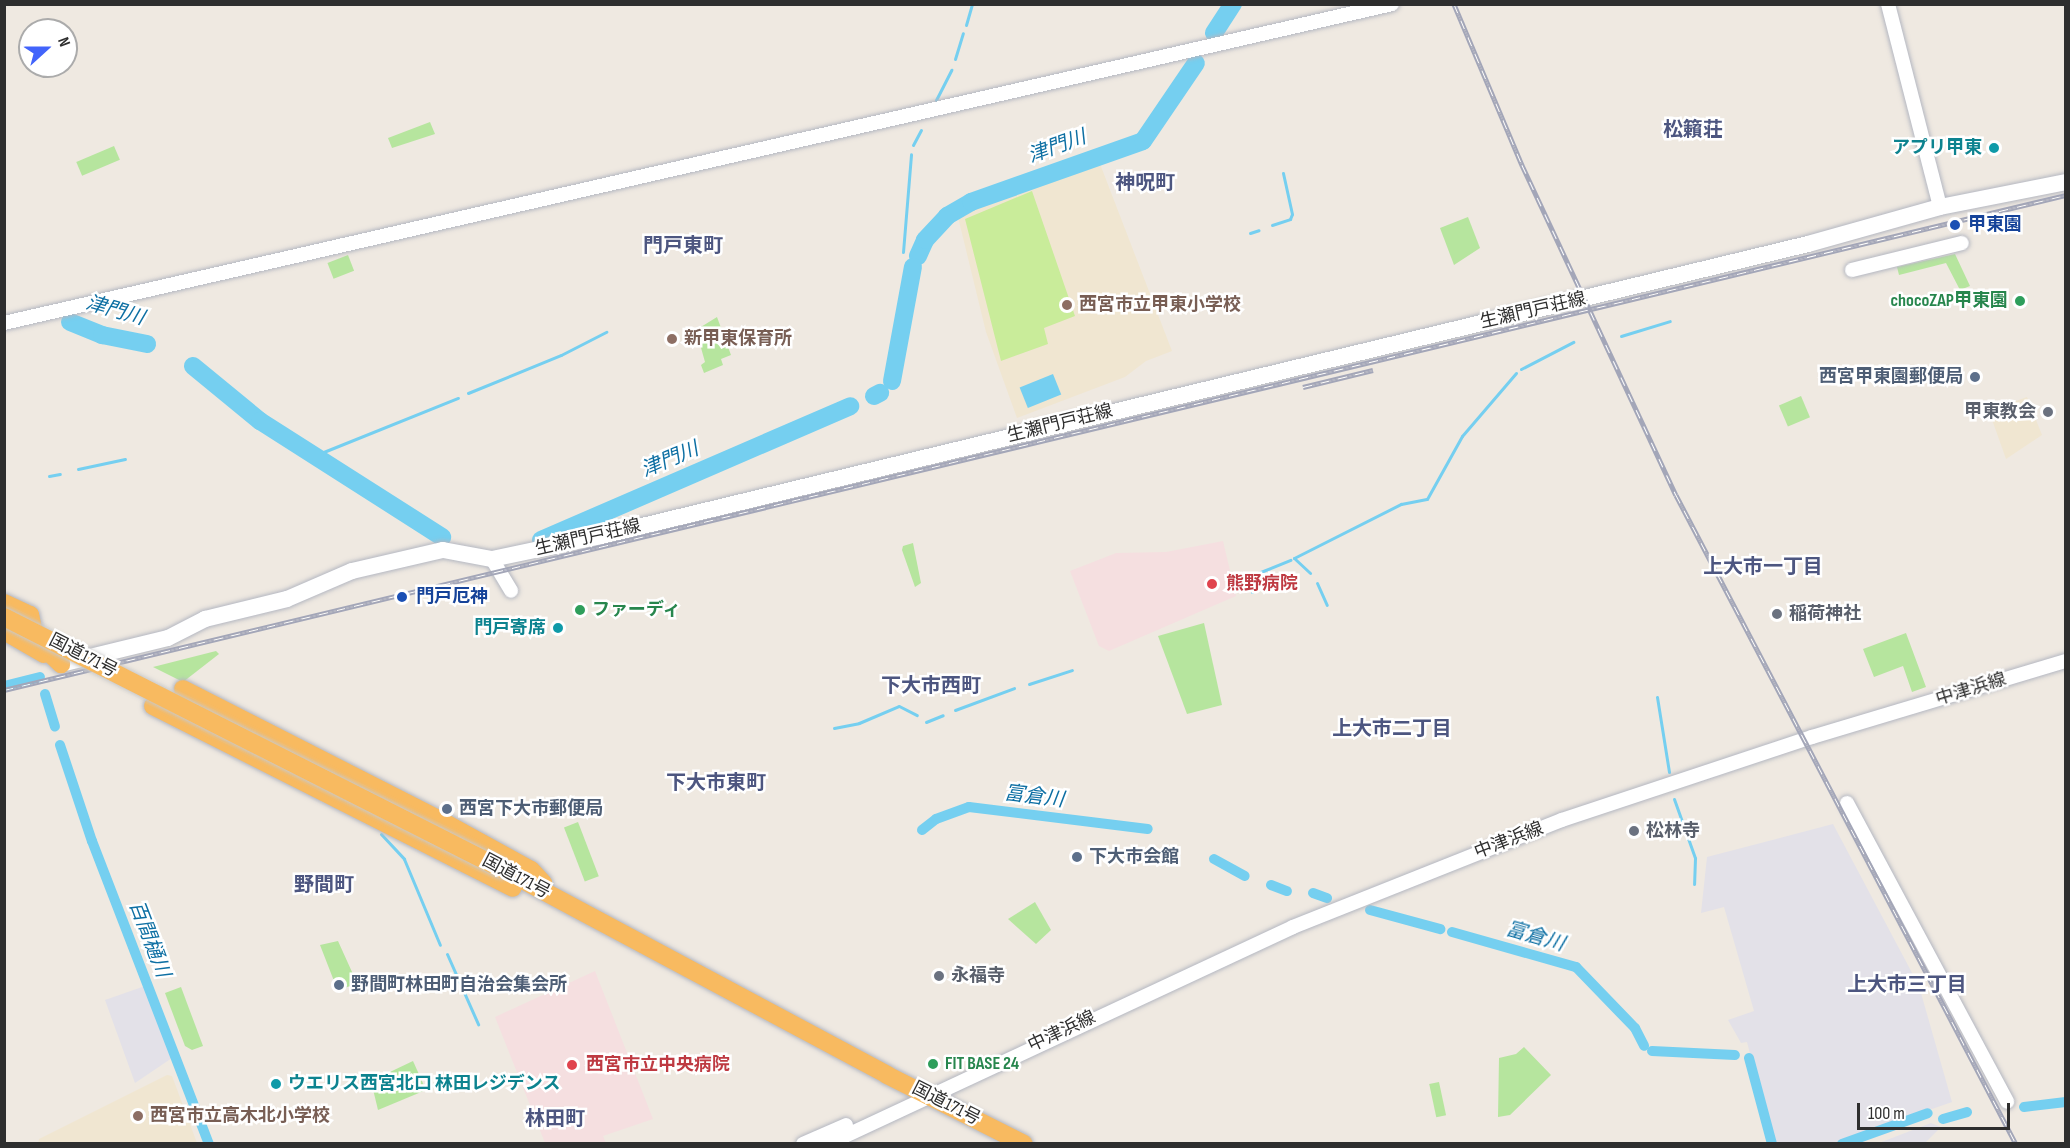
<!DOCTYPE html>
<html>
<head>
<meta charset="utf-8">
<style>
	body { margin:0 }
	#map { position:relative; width:2070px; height:1148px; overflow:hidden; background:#efe9e1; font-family:"Sofia Sans Condensed","Noto Sans JP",sans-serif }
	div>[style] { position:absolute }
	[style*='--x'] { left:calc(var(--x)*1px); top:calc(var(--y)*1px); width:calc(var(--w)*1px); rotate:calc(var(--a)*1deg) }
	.industrial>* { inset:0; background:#e3e1e8 }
	.education>* { inset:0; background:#f0e6d1 }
	.medical>* { inset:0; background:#f5dfe0 }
	.green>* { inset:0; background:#b6e59e; transform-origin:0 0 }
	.pitch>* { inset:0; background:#c9ec9a }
	.water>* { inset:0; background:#75cff0; transform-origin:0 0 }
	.stream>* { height:3px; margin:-1.5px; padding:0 1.5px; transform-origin:1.5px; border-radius:1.5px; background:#75cff0 }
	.canal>* { height:10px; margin:-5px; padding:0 5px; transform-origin:5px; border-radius:5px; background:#75cff0 }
	.river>* { height:18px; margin:-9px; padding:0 9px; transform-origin:9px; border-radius:9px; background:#75cff0 }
	.roads { filter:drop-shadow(0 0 2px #b4b7c1) drop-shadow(0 0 2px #b4b7c1) }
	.tertiary>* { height:14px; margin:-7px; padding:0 7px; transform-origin:7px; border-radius:7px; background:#fff }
	.secondary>* { height:16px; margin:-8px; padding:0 8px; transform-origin:8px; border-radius:8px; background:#fff }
	.trunk>* { height:18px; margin:-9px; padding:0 9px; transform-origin:9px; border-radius:9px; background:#f8ba60 }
	.rail>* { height:5px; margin-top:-2.5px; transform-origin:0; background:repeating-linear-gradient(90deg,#fff 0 9px,#a3a6b8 0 18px); box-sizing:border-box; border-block:2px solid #a3a6b8 }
	.bridges { filter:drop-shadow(0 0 2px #c9c9c9) drop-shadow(0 0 2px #c9c9c9) }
	.trunk-bridge>* { height:18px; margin:-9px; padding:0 9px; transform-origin:9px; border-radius:9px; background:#f8ba60 }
	.dots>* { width:16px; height:16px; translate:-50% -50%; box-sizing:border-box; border:3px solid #fff; border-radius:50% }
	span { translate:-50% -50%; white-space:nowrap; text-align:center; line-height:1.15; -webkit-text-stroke:5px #fff; paint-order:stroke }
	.culture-label { font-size:18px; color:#0d838f; font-weight:700 }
	.right { translate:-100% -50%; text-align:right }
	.left { translate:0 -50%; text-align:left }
	.transit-label { font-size:18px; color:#164399; font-weight:700 }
	.leisure-label { font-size:18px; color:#27864d; font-weight:700 }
	.education-label { font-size:18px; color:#785e54; font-weight:700 }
	.street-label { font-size:18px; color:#2e2e2e }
	.service-label { font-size:18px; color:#4e5e75; font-weight:700 }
	.worship-label { font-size:18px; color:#5b616d; font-weight:700 }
	.health-label { font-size:18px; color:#be3a42; font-weight:700 }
	.neighbourhood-label { font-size:20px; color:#4d5680; font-weight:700 }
	.water-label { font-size:20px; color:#0d6fa3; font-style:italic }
	.frame { position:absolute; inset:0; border:6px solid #2e2e2e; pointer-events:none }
	.north { position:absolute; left:18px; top:18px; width:60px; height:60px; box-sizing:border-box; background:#fff; border:2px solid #ababab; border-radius:50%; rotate:69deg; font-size:16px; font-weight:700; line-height:24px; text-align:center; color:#2e2e2e }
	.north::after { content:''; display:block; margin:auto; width:21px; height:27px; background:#4264fb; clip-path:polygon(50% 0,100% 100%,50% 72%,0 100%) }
	.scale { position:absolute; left:1857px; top:1103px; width:153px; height:27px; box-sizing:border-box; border:3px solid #2e2e2e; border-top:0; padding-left:8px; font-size:18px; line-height:21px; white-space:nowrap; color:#2e2e2e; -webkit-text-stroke:4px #fff; paint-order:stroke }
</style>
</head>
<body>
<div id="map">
	<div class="industrial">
		<div style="clip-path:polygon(1833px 824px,1919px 986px,1952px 1102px,1835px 1143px,1773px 1143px,1747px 1042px,1741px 1043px,1728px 1020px,1754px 1011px,1724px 907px,1701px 913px,1707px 857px)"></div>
		<div style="clip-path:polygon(145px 986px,172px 1058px,135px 1083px,105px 1000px)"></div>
		<div style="clip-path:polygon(1931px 1123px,1941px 1127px,1925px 1143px,1879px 1143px)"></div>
	</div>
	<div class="education">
		<div style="clip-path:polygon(1097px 156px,1172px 351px,1146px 361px,1125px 377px,1017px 418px,986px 332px,957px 213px)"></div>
		<div style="clip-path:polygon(2027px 397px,2042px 435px,2006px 459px,1989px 411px)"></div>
		<div style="clip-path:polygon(167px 1075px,172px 1076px,197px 1143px,38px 1144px,39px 1139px)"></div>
	</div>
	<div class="medical">
		<div style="clip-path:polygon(1223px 541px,1236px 596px,1109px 651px,1099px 646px,1070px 571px,1116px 553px,1166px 552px)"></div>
		<div style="clip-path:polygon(595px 971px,653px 1119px,603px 1136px,606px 1143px,545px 1143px,495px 1017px)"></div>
	</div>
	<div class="green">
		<div style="clip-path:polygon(430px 122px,435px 134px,392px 148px,388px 138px)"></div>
		<div style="left:114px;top:146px;width:15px;height:41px;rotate:67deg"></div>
		<div style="clip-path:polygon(1468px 217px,1480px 248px,1454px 265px,1440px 228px)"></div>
		<div style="clip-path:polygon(1955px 254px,1970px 286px,1960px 290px,1946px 263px,1899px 275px,1897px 267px)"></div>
		<div style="left:348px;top:255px;width:17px;height:22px;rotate:69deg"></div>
		<div style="clip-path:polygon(717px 317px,731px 355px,721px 359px,723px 365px,704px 373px,701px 365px,705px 362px,696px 330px)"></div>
		<div style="left:1801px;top:396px;width:23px;height:24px;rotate:67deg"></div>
		<div style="clip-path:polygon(913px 543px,921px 583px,915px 587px,902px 550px,903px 546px)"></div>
		<div style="clip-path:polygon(1204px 623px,1222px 705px,1187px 714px,1158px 636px)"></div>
		<div style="clip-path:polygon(1906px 633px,1926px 687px,1912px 692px,1903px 666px,1874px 677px,1863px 649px)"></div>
		<div style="clip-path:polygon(216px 651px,219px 654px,183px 682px,153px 667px)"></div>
		<div style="left:578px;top:822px;width:58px;height:15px;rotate:69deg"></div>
		<div style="clip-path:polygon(1035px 902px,1051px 930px,1036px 944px,1008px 919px)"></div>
		<div style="clip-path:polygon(338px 941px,357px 983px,345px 988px,341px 978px,334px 981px,320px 945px)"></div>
		<div style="clip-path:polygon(181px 987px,203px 1046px,192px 1050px,185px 1046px,165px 993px)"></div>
		<div style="clip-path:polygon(1524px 1047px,1551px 1075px,1510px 1115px,1498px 1117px,1499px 1058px,1516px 1054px)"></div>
		<div style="clip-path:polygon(413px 1061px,426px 1090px,378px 1110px,371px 1081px)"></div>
		<div style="left:1439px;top:1082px;width:34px;height:10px;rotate:78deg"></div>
	</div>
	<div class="pitch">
		<div style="clip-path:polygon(1032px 191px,1075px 316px,1044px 328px,1048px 344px,1001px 361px,965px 219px)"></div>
	</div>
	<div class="water">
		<div style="left:1053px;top:374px;width:22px;height:36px;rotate:68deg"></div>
	</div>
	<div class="stream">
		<div style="--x:966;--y:25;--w:22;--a:-74"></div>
		<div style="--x:955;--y:59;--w:27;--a:-73"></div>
		<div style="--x:936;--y:100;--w:34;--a:-63"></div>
		<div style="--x:913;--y:145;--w:17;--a:-62"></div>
		<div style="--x:1272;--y:225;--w:19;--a:-18"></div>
		<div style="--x:1290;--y:219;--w:5;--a:-68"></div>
		<div style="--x:1292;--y:214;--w:42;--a:-102.4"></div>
		<div style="--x:1250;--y:233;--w:9;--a:-18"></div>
		<div style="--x:903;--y:252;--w:98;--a:-85.3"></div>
		<div style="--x:1621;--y:336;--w:51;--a:-17"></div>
		<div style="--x:1521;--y:369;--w:59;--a:-27.4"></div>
		<div style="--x:468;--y:393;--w:100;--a:-22.2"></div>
		<div style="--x:561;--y:355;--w:51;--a:-27.1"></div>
		<div style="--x:316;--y:455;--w:153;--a:-21.9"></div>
		<div style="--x:78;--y:469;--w:48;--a:-12"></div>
		<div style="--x:49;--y:476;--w:11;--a:-10"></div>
		<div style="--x:1294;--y:558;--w:120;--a:-26.8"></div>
		<div style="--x:1401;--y:504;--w:26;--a:-11"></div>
		<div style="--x:1427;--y:499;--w:72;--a:-60.9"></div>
		<div style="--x:1462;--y:436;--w:83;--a:-49.4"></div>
		<div style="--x:1294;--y:558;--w:22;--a:43"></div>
		<div style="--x:1317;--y:583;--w:24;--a:66"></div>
		<div style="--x:1252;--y:592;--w:20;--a:-72"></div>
		<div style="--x:1258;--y:573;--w:35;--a:-22"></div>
		<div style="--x:1029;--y:684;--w:45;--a:-18"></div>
		<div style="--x:1657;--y:697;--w:76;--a:80.9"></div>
		<div style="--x:955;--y:710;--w:63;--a:-20.4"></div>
		<div style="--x:926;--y:722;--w:18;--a:-22"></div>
		<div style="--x:834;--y:728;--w:25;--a:-11"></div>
		<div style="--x:859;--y:723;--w:43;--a:-23"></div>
		<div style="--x:899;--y:706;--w:20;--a:27"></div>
		<div style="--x:1674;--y:799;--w:63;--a:70.4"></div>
		<div style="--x:1695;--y:858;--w:26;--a:92"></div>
		<div style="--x:381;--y:834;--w:34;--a:47"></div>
		<div style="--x:404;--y:859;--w:93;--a:67.3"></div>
		<div style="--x:447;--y:954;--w:77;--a:66.1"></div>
	</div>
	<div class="canal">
		<div style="--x:4;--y:686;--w:37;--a:-14"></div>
		<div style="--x:45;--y:694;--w:34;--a:73"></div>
		<div style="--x:60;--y:745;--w:101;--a:71.6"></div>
		<div style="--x:92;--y:841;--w:325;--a:68.9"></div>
		<div style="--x:922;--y:830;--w:18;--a:-38"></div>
		<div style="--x:936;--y:819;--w:35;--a:-20"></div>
		<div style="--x:969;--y:807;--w:180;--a:7"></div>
		<div style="--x:1214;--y:859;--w:35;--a:29"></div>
		<div style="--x:1271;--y:885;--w:17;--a:21"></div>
		<div style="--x:1313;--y:893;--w:15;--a:20"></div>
		<div style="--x:1370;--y:910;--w:73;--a:15.2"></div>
		<div style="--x:1452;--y:932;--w:129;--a:15.8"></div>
		<div style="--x:1576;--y:967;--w:85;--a:46"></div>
		<div style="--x:1635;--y:1028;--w:20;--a:63"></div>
		<div style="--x:1652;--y:1051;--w:83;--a:2.8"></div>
		<div style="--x:1749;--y:1058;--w:89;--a:75"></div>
		<div style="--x:2024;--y:1107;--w:42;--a:-6.8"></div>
		<div style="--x:1943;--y:1119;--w:25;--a:-16"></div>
		<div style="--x:1842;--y:1144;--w:91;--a:-19.8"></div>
	</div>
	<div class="river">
		<div style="--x:1214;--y:33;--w:35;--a:-57"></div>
		<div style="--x:918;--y:256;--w:17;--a:-66"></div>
		<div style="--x:925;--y:240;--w:33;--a:-47"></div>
		<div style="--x:947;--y:216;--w:28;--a:-30"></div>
		<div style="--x:971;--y:202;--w:182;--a:-19.5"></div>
		<div style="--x:1143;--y:141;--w:94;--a:-55.8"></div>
		<div style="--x:70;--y:322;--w:35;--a:22"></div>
		<div style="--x:102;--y:335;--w:46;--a:11.3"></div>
		<div style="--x:193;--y:366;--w:87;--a:39.4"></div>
		<div style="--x:260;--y:421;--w:216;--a:32.5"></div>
		<div style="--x:892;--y:381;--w:116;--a:-79.6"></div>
		<div style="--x:874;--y:396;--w:7;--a:-27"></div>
		<div style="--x:541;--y:540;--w:337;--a:-23.4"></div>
	</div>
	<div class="roads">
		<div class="tertiary">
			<div style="--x:1888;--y:4;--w:210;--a:75.6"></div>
			<div style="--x:1852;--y:270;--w:113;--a:-13.8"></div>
			<div style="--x:4;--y:323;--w:1424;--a:-12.94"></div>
			<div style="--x:492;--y:559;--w:37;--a:59"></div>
			<div style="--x:1847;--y:803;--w:339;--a:61.8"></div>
			<div style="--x:803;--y:1144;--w:47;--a:-23.8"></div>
			<div style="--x:828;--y:1144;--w:513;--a:-25.02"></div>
			<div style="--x:1293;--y:927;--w:289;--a:-21.7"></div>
			<div style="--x:1562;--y:820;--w:263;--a:-18.4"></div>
			<div style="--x:1812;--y:737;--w:265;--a:-16.7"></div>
		</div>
		<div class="secondary">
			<div style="--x:61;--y:664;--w:110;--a:-13.7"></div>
			<div style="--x:168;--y:638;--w:42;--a:-27.2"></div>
			<div style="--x:205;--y:619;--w:84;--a:-13.7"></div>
			<div style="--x:287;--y:599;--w:71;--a:-23.3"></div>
			<div style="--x:352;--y:571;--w:93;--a:-13"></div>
			<div style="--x:443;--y:550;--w:50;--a:10.4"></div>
			<div style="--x:492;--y:559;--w:111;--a:-11.9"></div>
			<div style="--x:601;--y:536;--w:1242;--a:-13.6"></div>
			<div style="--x:1808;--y:244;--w:137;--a:-15.7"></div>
			<div style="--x:1940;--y:207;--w:128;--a:-11.2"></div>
		</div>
		<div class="trunk">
			<div style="--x:4;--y:603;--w:29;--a:25"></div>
			<div style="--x:30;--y:615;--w:26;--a:77"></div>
			<div style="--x:36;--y:640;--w:35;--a:44"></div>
			<div style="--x:4;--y:631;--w:46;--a:29.9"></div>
			<div style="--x:183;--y:689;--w:284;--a:27"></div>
			<div style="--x:436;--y:818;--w:108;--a:28.7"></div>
			<div style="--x:531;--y:870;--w:18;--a:47"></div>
			<div style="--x:153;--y:706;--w:403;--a:26.8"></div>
			<div style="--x:502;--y:869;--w:437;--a:28.1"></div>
			<div style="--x:887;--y:1075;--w:153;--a:26.7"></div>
		</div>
	</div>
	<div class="rail">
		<div style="--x:1454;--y:4;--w:175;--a:67.1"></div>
		<div style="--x:1522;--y:165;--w:364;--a:65"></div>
		<div style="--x:1676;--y:495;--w:733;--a:62.35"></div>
		<div style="--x:1303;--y:387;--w:72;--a:-13.7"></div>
		<div style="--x:4;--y:690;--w:2121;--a:-13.5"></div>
	</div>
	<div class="bridges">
		<div class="trunk-bridge">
			<div style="--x:4;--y:617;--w:558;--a:26.84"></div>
		</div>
	</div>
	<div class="dots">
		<div style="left:1994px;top:148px;background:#0f9aa8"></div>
		<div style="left:1955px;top:225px;background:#1a4fb4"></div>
		<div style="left:2020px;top:301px;background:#2e9e5b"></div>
		<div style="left:1067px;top:305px;background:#8d6e63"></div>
		<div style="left:672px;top:339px;background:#8d6e63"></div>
		<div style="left:1975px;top:377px;background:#5c6f8a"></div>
		<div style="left:2048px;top:412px;background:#6b7280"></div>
		<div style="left:1212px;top:584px;background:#e0444e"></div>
		<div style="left:402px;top:597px;background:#1a4fb4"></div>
		<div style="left:580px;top:610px;background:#2e9e5b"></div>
		<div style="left:1777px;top:614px;background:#6b7280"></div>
		<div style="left:558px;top:628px;background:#0f9aa8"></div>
		<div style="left:447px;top:809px;background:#5c6f8a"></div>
		<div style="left:1634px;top:831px;background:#6b7280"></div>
		<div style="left:1077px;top:857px;background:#5c6f8a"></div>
		<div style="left:939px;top:976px;background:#6b7280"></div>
		<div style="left:339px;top:985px;background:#5c6f8a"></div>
		<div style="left:933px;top:1064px;background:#2e9e5b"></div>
		<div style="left:572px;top:1065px;background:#e0444e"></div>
		<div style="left:276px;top:1084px;background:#0f9aa8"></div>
		<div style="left:138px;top:1116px;background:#8d6e63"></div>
	</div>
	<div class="culture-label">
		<span class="right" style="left:1982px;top:148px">アプリ甲東</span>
		<span class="right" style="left:546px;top:628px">門戸寄席</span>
		<span class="left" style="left:288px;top:1084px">ウエリス西宮北口 林田レジデンス</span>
	</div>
	<div class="transit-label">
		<span class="left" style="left:1968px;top:225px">甲東園</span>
		<span class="left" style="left:416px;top:597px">門戸厄神</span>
	</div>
	<div class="leisure-label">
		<span class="right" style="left:2008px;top:301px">chocoZAP甲東園</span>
		<span class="left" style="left:592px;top:610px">ファーディ</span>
		<span class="left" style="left:945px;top:1064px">FIT BASE 24</span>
	</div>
	<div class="education-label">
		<span class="left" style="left:1079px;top:305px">西宮市立甲東小学校</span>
		<span class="left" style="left:684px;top:339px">新甲東保育所</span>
		<span class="left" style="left:150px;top:1116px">西宮市立高木北小学校</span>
	</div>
	<div class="street-label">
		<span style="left:1533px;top:311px;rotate:-13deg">生瀬門戸荘線</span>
		<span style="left:1060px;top:424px;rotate:-14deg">生瀬門戸荘線</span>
		<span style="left:588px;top:538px;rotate:-13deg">生瀬門戸荘線</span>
		<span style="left:83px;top:656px;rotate:27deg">国道171号</span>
		<span style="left:1971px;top:690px;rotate:-17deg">中津浜線</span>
		<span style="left:1509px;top:841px;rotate:-21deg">中津浜線</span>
		<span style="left:516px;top:877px;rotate:28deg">国道171号</span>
		<span style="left:1062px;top:1032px;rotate:-25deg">中津浜線</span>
		<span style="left:946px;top:1104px;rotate:27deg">国道171号</span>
	</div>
	<div class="service-label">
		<span class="right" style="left:1963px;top:377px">西宮甲東園郵便局</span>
		<span class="left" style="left:459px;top:809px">西宮下大市郵便局</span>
		<span class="left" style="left:1089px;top:857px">下大市会館</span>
		<span class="left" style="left:351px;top:985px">野間町林田町自治会集会所</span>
	</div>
	<div class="worship-label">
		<span class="right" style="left:2036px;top:412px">甲東教会</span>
		<span class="left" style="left:1789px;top:614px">稲荷神社</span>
		<span class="left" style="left:1646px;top:831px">松林寺</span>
		<span class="left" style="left:951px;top:976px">永福寺</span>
	</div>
	<div class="health-label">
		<span class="left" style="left:1226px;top:584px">熊野病院</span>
		<span class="left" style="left:586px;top:1065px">西宮市立中央病院</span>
	</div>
	<div class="neighbourhood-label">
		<span style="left:1693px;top:130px">松籟荘</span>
		<span style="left:1145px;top:183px">神呪町</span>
		<span style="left:683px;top:246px">門戸東町</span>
		<span style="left:1763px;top:567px">上大市一丁目</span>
		<span style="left:931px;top:686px">下大市西町</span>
		<span style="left:1392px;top:729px">上大市二丁目</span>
		<span style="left:716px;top:783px">下大市東町</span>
		<span style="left:324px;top:885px">野間町</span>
		<span style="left:1907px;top:985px">上大市三丁目</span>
		<span style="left:555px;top:1119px">林田町</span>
	</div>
	<div class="water-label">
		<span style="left:1057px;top:147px;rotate:-20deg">津門川</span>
		<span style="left:115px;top:311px;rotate:16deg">津門川</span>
		<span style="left:670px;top:460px;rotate:-23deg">津門川</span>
		<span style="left:1034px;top:797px;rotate:7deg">富倉川</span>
		<span style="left:1535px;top:937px;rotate:16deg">富倉川</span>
		<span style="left:149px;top:939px;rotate:69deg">百間樋川</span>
	</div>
	<div class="frame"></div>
	<div class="north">N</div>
	<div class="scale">100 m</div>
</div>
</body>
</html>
